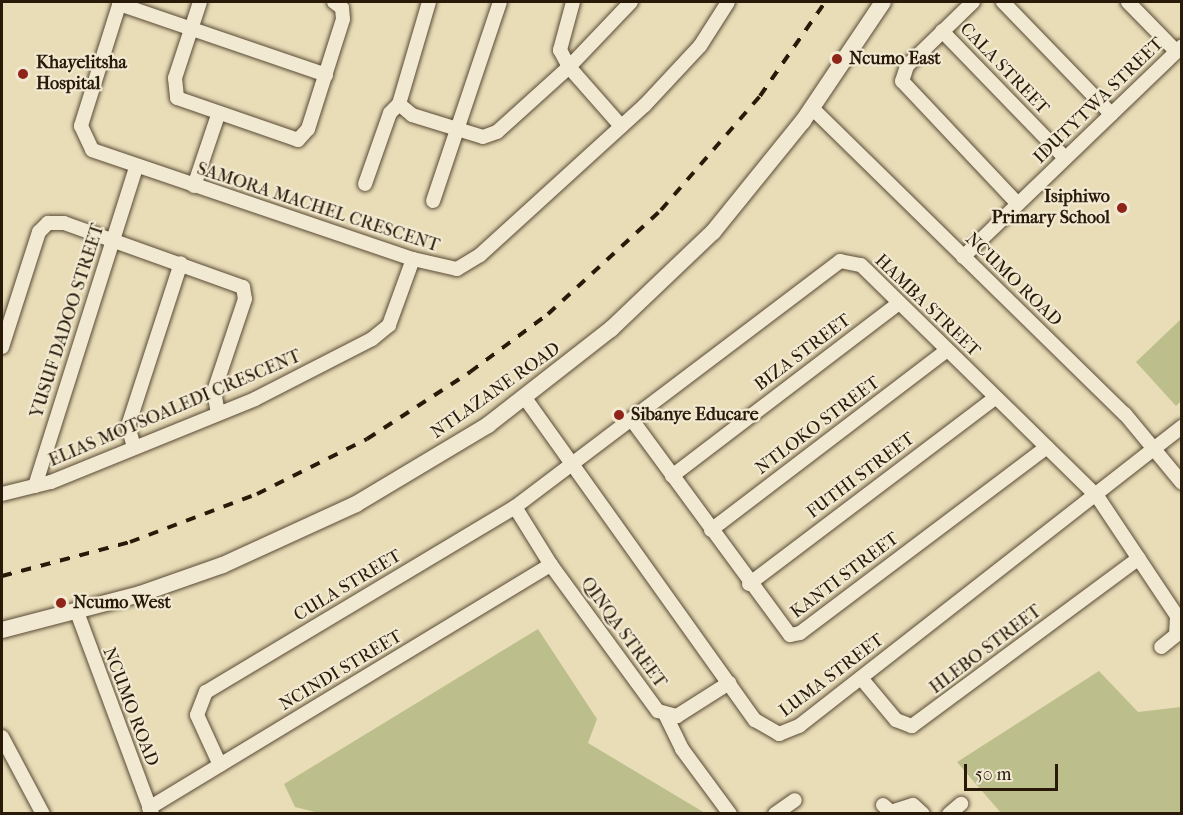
<!DOCTYPE html>
<html>
<head>
<meta charset="utf-8">
<style>
	body { margin:0 }
	#map { position:relative; width:1183px; height:815px; overflow:hidden; background:#e9ddb8; font-family:"IM FELL French Canon",serif }
	div>[style] { position:absolute }
	[style*='--x'] { left:calc(var(--x)*1px); top:calc(var(--y)*1px); width:calc(var(--w)*1px); rotate:calc(var(--a)*1deg) }
	.green>* { inset:0; background:#bcbf8b }
	.roads { filter:drop-shadow(0 0 2px #594a35) drop-shadow(0 0 2px #594a35) }
	.minor>* { height:14px; margin:-7px; padding:0 7px; transform-origin:7px; border-radius:7px; background:#f1e9d1 }
	.tertiary>* { height:16px; margin:-8px; padding:0 8px; transform-origin:8px; border-radius:8px; background:#f1e9d1 }
	.rail>* { height:4px; margin-top:-2px; transform-origin:0; background:repeating-linear-gradient(90deg,#291909 0 10px,transparent 0 20px) }
	.dots>* { width:16px; height:16px; translate:-50% -50%; box-sizing:border-box; border:3px solid #f1e9d1; border-radius:50% }
	span { translate:-50% -50%; white-space:nowrap; text-align:center; line-height:1.15; -webkit-text-stroke:4.5px #f1e9d1; paint-order:stroke }
	.poi-label { font-size:18px; color:#291909; font-weight:700 }
	.left { translate:0 -50%; text-align:left }
	.right { translate:-100% -50%; text-align:right }
	.street-label { font-size:18px; color:#291909 }
	.frame { position:absolute; inset:0; border:3px solid #291909; pointer-events:none }
	.scale { position:absolute; left:964px; top:764px; width:94px; height:27px; box-sizing:border-box; border:3px solid #291909; border-top:0; padding-left:8px; font-size:18px; line-height:21px; white-space:nowrap; color:#291909; -webkit-text-stroke:4px #f1e9d1; paint-order:stroke }
</style>
</head>
<body>
<div id="map">
	<div class="green">
		<div style="clip-path:polygon(1181px 319px,1181px 401px,1176px 406px,1136px 362px)"></div>
		<div style="clip-path:polygon(538px 629px,597px 719px,588px 743px,705px 813px,323px 814px,295px 807px,284px 784px)"></div>
		<div style="clip-path:polygon(1099px 671px,1138px 712px,1181px 707px,1181px 813px,1001px 813px,957px 762px)"></div>
	</div>
	<div class="roads">
		<div class="minor">
			<div style="--x:120;--y:2;--w:130;--a:107.5"></div>
			<div style="--x:81;--y:126;--w:26;--a:65"></div>
			<div style="--x:92;--y:150;--w:339;--a:18.8"></div>
			<div style="--x:413;--y:259;--w:45;--a:12.8"></div>
			<div style="--x:457;--y:269;--w:27;--a:-31"></div>
			<div style="--x:480;--y:255;--w:222;--a:-42.3"></div>
			<div style="--x:644;--y:106;--w:82;--a:-47"></div>
			<div style="--x:700;--y:46;--w:52;--a:-57.5"></div>
			<div style="--x:200;--y:2;--w:80;--a:108.2"></div>
			<div style="--x:175;--y:78;--w:20;--a:84"></div>
			<div style="--x:177;--y:98;--w:128;--a:19.1"></div>
			<div style="--x:298;--y:140;--w:15;--a:-48"></div>
			<div style="--x:308;--y:129;--w:115;--a:-72.3"></div>
			<div style="--x:343;--y:19;--w:11;--a:-95"></div>
			<div style="--x:342;--y:8;--w:10;--a:-143"></div>
			<div style="--x:429;--y:2;--w:106;--a:106.4"></div>
			<div style="--x:399;--y:104;--w:17;--a:40"></div>
			<div style="--x:412;--y:115;--w:74;--a:17.2"></div>
			<div style="--x:483;--y:137;--w:15;--a:-20"></div>
			<div style="--x:497;--y:132;--w:97;--a:-42.1"></div>
			<div style="--x:569;--y:67;--w:90;--a:-46.4"></div>
			<div style="--x:573;--y:2;--w:50;--a:105.2"></div>
			<div style="--x:560;--y:50;--w:19;--a:62"></div>
			<div style="--x:569;--y:67;--w:79;--a:48.6"></div>
			<div style="--x:973;--y:2;--w:92;--a:135.9"></div>
			<div style="--x:907;--y:66;--w:16;--a:108"></div>
			<div style="--x:902;--y:81;--w:169;--a:46.7"></div>
			<div style="--x:1003;--y:2;--w:156;--a:46"></div>
			<div style="--x:1128;--y:2;--w:69;--a:45.6"></div>
			<div style="--x:119;--y:4;--w:219;--a:18.9"></div>
			<div style="--x:942;--y:31;--w:177;--a:45.9"></div>
			<div style="--x:812;--y:108;--w:438;--a:44.4"></div>
			<div style="--x:1125;--y:414;--w:89;--a:50.4"></div>
			<div style="--x:365;--y:184;--w:75;--a:-70.6"></div>
			<div style="--x:390;--y:113;--w:13;--a:-45"></div>
			<div style="--x:194;--y:186;--w:75;--a:-71.3"></div>
			<div style="--x:433;--y:201;--w:210;--a:-71.4"></div>
			<div style="--x:963;--y:257;--w:304;--a:-43.9"></div>
			<div style="--x:2;--y:347;--w:121;--a:-72.2"></div>
			<div style="--x:39;--y:232;--w:13;--a:-45"></div>
			<div style="--x:48;--y:223;--w:16;--a:0"></div>
			<div style="--x:64;--y:223;--w:190;--a:19.7"></div>
			<div style="--x:243;--y:287;--w:12;--a:81"></div>
			<div style="--x:245;--y:299;--w:97;--a:108.6"></div>
			<div style="--x:214;--y:391;--w:22;--a:80"></div>
			<div style="--x:525;--y:398;--w:396;--a:54.5"></div>
			<div style="--x:755;--y:720;--w:28;--a:30"></div>
			<div style="--x:779;--y:734;--w:22;--a:-22"></div>
			<div style="--x:799;--y:726;--w:486;--a:-38"></div>
			<div style="--x:632;--y:420;--w:267;--a:53.7"></div>
			<div style="--x:790;--y:635;--w:10;--a:-11"></div>
			<div style="--x:800;--y:633;--w:309;--a:-37"></div>
			<div style="--x:134;--y:447;--w:22;--a:-106"></div>
			<div style="--x:128;--y:426;--w:171;--a:-72"></div>
			<div style="--x:672;--y:476;--w:285;--a:-37.3"></div>
			<div style="--x:35;--y:486;--w:335;--a:-72.4"></div>
			<div style="--x:2;--y:494;--w:50;--a:-13.8"></div>
			<div style="--x:51;--y:482;--w:220;--a:-22.1"></div>
			<div style="--x:255;--y:399;--w:131;--a:-27.1"></div>
			<div style="--x:372;--y:339;--w:22;--a:-39"></div>
			<div style="--x:389;--y:325;--w:70;--a:-70"></div>
			<div style="--x:515;--y:507;--w:68;--a:58.2"></div>
			<div style="--x:551;--y:565;--w:181;--a:53.8"></div>
			<div style="--x:658;--y:711;--w:20;--a:15"></div>
			<div style="--x:677;--y:716;--w:62;--a:-32.4"></div>
			<div style="--x:711;--y:530;--w:297;--a:-37.3"></div>
			<div style="--x:749;--y:584;--w:308;--a:-37.1"></div>
			<div style="--x:77;--y:612;--w:215;--a:69.6"></div>
			<div style="--x:861;--y:678;--w:55;--a:50.2"></div>
			<div style="--x:896;--y:720;--w:17;--a:21"></div>
			<div style="--x:912;--y:726;--w:282;--a:-36.5"></div>
			<div style="--x:666;--y:716;--w:37;--a:64"></div>
			<div style="--x:682;--y:749;--w:81;--a:53.6"></div>
			<div style="--x:2;--y:737;--w:87;--a:62"></div>
			<div style="--x:220;--y:765;--w:55;--a:-114.7"></div>
			<div style="--x:197;--y:715;--w:25;--a:-69"></div>
			<div style="--x:206;--y:692;--w:360;--a:-30.9"></div>
			<div style="--x:515;--y:507;--w:408;--a:-37.1"></div>
			<div style="--x:840;--y:261;--w:21;--a:11"></div>
			<div style="--x:861;--y:265;--w:330;--a:44.4"></div>
			<div style="--x:1097;--y:496;--w:144;--a:56.3"></div>
			<div style="--x:1177;--y:616;--w:19;--a:93"></div>
			<div style="--x:1176;--y:635;--w:19;--a:141"></div>
			<div style="--x:883;--y:805;--w:11;--a:41"></div>
			<div style="--x:891;--y:812;--w:23;--a:-18"></div>
			<div style="--x:913;--y:805;--w:13;--a:42"></div>
			<div style="--x:149;--y:808;--w:470;--a:-31.2"></div>
			<div style="--x:775;--y:814;--w:24;--a:-35"></div>
			<div style="--x:949;--y:814;--w:16;--a:-40"></div>
		</div>
		<div class="tertiary">
			<div style="--x:2;--y:630;--w:143;--a:-14.6"></div>
			<div style="--x:140;--y:594;--w:88;--a:-19.3"></div>
			<div style="--x:223;--y:565;--w:146;--a:-24.6"></div>
			<div style="--x:356;--y:504;--w:154;--a:-30.9"></div>
			<div style="--x:488;--y:425;--w:156;--a:-38"></div>
			<div style="--x:611;--y:329;--w:141;--a:-43.6"></div>
			<div style="--x:713;--y:232;--w:143;--a:-51"></div>
			<div style="--x:803;--y:121;--w:143;--a:-56.1"></div>
		</div>
	</div>
	<div class="rail">
		<div style="--x:2;--y:576;--w:132;--a:-14.9"></div>
		<div style="--x:130;--y:542;--w:136;--a:-20.7"></div>
		<div style="--x:257;--y:494;--w:123;--a:-26.6"></div>
		<div style="--x:367;--y:439;--w:123;--a:-33"></div>
		<div style="--x:470;--y:372;--w:97;--a:-36.6"></div>
		<div style="--x:548;--y:314;--w:154;--a:-42.6"></div>
		<div style="--x:661;--y:210;--w:151;--a:-49"></div>
		<div style="--x:760;--y:96;--w:114;--a:-55.3"></div>
	</div>
	<div class="dots">
		<div style="left:837px;top:59px;background:#8f2418"></div>
		<div style="left:23px;top:74px;background:#8f2418"></div>
		<div style="left:1122px;top:208px;background:#8f2418"></div>
		<div style="left:619px;top:415px;background:#8f2418"></div>
		<div style="left:61px;top:603px;background:#8f2418"></div>
	</div>
	<div class="poi-label">
		<span class="left" style="left:849px;top:59px">Ncumo East</span>
		<span class="left" style="left:36px;top:74px">Khayelitsha<br>Hospital</span>
		<span class="right" style="left:1110px;top:208px">Isiphiwo<br>Primary School</span>
		<span class="left" style="left:631px;top:415px">Sibanye Educare</span>
		<span class="left" style="left:73px;top:603px">Ncumo West</span>
	</div>
	<div class="street-label">
		<span style="left:1004px;top:69px;rotate:46deg">CALA STREET</span>
		<span style="left:1099px;top:101px;rotate:-44deg">IDUTYTWA STREET</span>
		<span style="left:318px;top:208px;rotate:18deg">SAMORA MACHEL CRESCENT</span>
		<span style="left:1013px;top:280px;rotate:44deg">NCUMO ROAD</span>
		<span style="left:927px;top:306px;rotate:44deg">HAMBA STREET</span>
		<span style="left:68px;top:321px;rotate:-72deg">YUSUF DADOO STREET</span>
		<span style="left:803px;top:353px;rotate:-37deg">BIZA STREET</span>
		<span style="left:496px;top:391px;rotate:-35deg">NTLAZANE ROAD</span>
		<span style="left:175px;top:409px;rotate:-23deg">ELIAS MOTSOALEDI CRESCENT</span>
		<span style="left:818px;top:426px;rotate:-37deg">NTLOKO STREET</span>
		<span style="left:861px;top:476px;rotate:-37deg">FUTHI STREET</span>
		<span style="left:845px;top:576px;rotate:-37deg">KANTI STREET</span>
		<span style="left:348px;top:586px;rotate:-31deg">CULA STREET</span>
		<span style="left:623px;top:633px;rotate:54deg">QINQA STREET</span>
		<span style="left:986px;top:650px;rotate:-37deg">HLEBO STREET</span>
		<span style="left:341px;top:671px;rotate:-31deg">NCINDI STREET</span>
		<span style="left:832px;top:676px;rotate:-37deg">LUMA STREET</span>
		<span style="left:130px;top:707px;rotate:69deg">NCUMO ROAD</span>
	</div>
	<div class="frame"></div>
	<div class="scale">50 m</div>
</div>
</body>
</html>
